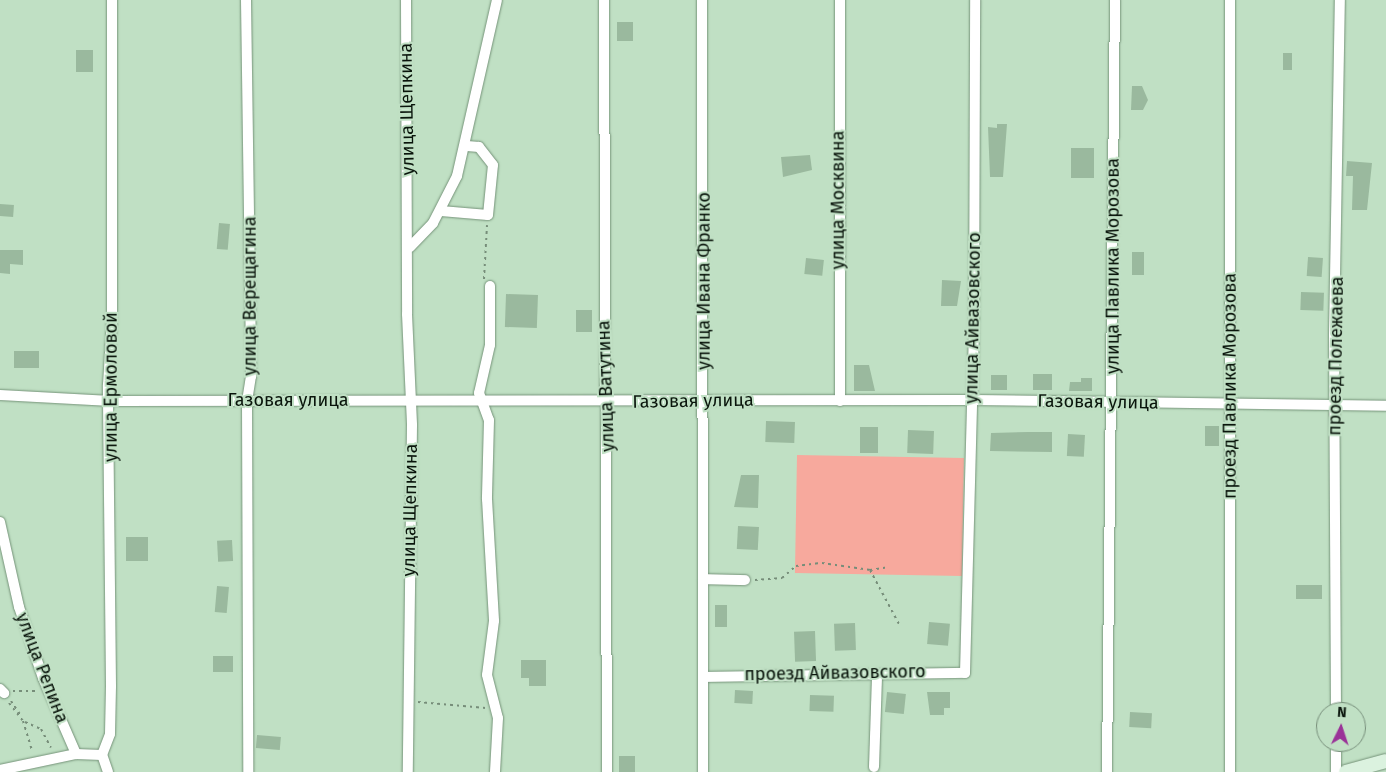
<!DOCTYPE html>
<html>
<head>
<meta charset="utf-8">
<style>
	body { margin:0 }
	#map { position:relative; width:1386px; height:772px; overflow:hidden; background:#c0e0c4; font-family:"Fira Sans",sans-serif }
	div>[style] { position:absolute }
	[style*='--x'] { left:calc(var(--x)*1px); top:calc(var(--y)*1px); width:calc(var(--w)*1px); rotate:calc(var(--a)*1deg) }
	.green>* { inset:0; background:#f7a99d; transform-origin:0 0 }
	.building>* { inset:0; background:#9ab99e; transform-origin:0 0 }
	.path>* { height:2px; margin-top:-1px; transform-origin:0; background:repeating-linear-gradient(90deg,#768d79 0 2.5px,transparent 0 6.5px) }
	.roads { filter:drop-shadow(0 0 1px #759379) drop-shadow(0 0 1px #759379) }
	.minor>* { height:10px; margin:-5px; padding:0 5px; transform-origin:5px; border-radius:5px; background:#fff }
	.secondary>* { height:14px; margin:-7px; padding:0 7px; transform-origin:7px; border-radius:7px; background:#dbf2df }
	span { translate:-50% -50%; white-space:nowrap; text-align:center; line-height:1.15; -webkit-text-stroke:4px #c0e0c4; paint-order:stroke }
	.street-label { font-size:18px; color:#09140b }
	.north { position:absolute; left:1316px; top:702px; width:50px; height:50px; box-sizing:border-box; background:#c0e0c4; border:1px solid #778e7a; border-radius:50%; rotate:4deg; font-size:14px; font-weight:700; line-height:20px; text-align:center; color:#09140b }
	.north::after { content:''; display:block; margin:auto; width:18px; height:22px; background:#9a3398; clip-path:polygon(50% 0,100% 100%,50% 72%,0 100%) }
</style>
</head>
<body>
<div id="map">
	<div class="green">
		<div style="left:797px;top:455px;width:167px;height:118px;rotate:1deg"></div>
	</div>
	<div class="building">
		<div style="left:617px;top:22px;width:16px;height:19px"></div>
		<div style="left:76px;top:50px;width:17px;height:22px"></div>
		<div style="left:1292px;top:53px;width:17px;height:9px;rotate:90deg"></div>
		<div style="clip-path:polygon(1132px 86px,1142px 86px,1148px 100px,1143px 110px,1131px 110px)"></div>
		<div style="clip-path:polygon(997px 124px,1007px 124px,1003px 177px,990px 177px,988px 127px,997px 128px)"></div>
		<div style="left:1071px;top:148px;width:23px;height:30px"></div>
		<div style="clip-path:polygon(810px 155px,812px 170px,783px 177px,781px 157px)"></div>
		<div style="clip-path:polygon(1347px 161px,1372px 163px,1367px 210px,1352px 210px,1353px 176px,1346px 176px)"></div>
		<div style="left:0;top:204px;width:14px;height:12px;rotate:4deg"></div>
		<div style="left:219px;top:223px;width:11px;height:26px;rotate:5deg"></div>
		<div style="clip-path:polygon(0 250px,23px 250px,23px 265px,10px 264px,10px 274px,0 273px)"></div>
		<div style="left:1132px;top:252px;width:12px;height:23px"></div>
		<div style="left:1308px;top:257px;width:15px;height:19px;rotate:4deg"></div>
		<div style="left:806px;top:258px;width:18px;height:16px;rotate:6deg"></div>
		<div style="clip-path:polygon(942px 280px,961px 281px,957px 306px,941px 306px)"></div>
		<div style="left:1301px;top:292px;width:23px;height:18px;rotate:2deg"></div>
		<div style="left:506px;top:294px;width:32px;height:33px;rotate:2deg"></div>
		<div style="left:576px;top:310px;width:16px;height:22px"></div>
		<div style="left:14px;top:351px;width:25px;height:17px"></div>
		<div style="clip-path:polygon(854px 365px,869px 365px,875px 391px,854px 391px)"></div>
		<div style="left:1033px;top:374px;width:19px;height:16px"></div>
		<div style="left:991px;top:375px;width:16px;height:15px"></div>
		<div style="clip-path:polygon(1081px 378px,1092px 378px,1092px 391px,1069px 391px,1070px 382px,1081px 382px)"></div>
		<div style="left:766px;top:421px;width:29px;height:21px;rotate:2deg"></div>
		<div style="left:1205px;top:426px;width:14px;height:20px"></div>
		<div style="left:860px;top:427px;width:18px;height:26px"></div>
		<div style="left:908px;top:430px;width:26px;height:23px;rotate:2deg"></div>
		<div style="clip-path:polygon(1028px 432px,1052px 432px,1052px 452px,990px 451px,991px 433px)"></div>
		<div style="left:1068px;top:434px;width:17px;height:22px;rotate:3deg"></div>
		<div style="clip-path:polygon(741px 475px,759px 475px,758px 508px,734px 507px)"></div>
		<div style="left:738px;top:526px;width:21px;height:23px;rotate:3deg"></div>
		<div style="left:126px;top:537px;width:22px;height:24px"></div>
		<div style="left:232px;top:540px;width:21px;height:15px;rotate:87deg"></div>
		<div style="left:1322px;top:585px;width:14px;height:26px;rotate:90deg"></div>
		<div style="left:217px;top:586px;width:12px;height:26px;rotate:5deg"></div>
		<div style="left:715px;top:605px;width:12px;height:22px"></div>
		<div style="left:929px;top:622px;width:21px;height:22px;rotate:5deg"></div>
		<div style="left:855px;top:623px;width:27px;height:21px;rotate:88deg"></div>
		<div style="left:815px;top:631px;width:30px;height:21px;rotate:88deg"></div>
		<div style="left:233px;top:656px;width:16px;height:20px;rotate:90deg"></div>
		<div style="clip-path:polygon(521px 660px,546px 660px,546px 686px,529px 686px,529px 678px,521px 678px)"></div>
		<div style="left:735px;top:690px;width:18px;height:13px;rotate:3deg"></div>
		<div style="left:887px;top:692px;width:19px;height:20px;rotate:6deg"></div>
		<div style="clip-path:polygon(927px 692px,950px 692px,950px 708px,944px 708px,944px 715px,930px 715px)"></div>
		<div style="left:810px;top:695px;width:24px;height:16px;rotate:2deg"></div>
		<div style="left:1130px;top:712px;width:22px;height:15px;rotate:3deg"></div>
		<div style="left:257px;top:735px;width:24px;height:13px;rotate:5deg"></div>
		<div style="left:619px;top:756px;width:16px;height:16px"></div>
	</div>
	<div class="path">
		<div style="--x:484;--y:279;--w:54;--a:-86.8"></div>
		<div style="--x:870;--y:570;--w:61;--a:61.8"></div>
		<div style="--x:755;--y:580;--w:27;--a:-4"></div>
		<div style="--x:782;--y:578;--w:18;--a:-41"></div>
		<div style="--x:796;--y:566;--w:26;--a:-7"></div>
		<div style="--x:822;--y:563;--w:49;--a:8.3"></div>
		<div style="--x:870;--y:570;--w:18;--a:-9"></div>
		<div style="--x:13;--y:691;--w:25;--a:0"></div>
		<div style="--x:11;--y:701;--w:18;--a:56"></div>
		<div style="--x:418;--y:702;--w:68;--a:5"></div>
		<div style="--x:9;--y:703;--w:23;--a:52"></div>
		<div style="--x:23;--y:721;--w:31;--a:73"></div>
		<div style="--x:25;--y:722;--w:17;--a:24"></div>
		<div style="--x:41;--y:729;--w:21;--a:62"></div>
	</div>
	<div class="roads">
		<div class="minor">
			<div style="--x:246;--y:0;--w:376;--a:89.2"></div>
			<div style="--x:251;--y:376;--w:24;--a:99"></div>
			<div style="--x:247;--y:400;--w:372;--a:89.8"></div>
			<div style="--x:406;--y:0;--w:314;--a:89.8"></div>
			<div style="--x:407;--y:314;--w:111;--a:87.4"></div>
			<div style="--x:412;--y:425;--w:347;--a:90.7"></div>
			<div style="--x:604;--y:0;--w:772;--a:89.78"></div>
			<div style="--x:702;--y:0;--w:772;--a:89.93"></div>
			<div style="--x:840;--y:0;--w:401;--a:90"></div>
			<div style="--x:441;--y:211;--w:47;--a:4.9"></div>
			<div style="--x:488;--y:215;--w:50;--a:-84.3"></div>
			<div style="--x:493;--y:165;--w:23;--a:-128"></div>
			<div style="--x:479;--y:147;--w:12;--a:-175"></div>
			<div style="--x:410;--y:247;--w:33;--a:-46"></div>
			<div style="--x:433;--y:223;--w:53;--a:-62.9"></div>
			<div style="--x:457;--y:176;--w:180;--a:-77.2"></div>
			<div style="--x:490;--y:286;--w:59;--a:90"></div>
			<div style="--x:490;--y:345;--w:49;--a:102.9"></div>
			<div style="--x:479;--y:393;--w:29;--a:70"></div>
			<div style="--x:489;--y:420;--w:79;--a:91.5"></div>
			<div style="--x:487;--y:499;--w:122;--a:86.7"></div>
			<div style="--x:494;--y:621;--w:54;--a:97.4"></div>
			<div style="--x:487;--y:675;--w:44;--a:75.7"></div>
			<div style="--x:498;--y:718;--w:54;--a:93.2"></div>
			<div style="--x:0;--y:395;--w:111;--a:3.1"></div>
			<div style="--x:111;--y:401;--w:862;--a:-0.07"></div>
			<div style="--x:973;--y:400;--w:413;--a:0.8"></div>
			<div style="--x:0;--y:522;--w:87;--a:77.4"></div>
			<div style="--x:19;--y:607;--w:75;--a:71.3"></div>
			<div style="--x:43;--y:678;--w:83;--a:66.5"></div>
			<div style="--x:703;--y:579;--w:42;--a:1.4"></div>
			<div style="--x:706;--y:677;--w:259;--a:-0.9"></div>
			<div style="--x:965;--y:673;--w:342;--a:-88.5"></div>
			<div style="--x:974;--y:331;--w:331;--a:-89.8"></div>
			<div style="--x:0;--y:689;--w:6;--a:45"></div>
			<div style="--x:1336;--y:712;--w:377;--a:-90.3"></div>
			<div style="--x:1334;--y:335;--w:335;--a:-89"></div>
			<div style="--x:874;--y:767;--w:92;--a:-88.1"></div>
			<div style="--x:0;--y:770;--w:78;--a:-11.9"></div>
			<div style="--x:76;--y:754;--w:26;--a:2"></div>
			<div style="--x:108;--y:772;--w:18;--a:-109"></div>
			<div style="--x:102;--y:755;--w:22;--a:-69"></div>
			<div style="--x:110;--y:734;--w:48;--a:-88.8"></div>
			<div style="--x:111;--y:686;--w:301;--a:-90.6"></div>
			<div style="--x:108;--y:385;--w:65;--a:-86.5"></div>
			<div style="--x:112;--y:320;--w:320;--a:-90"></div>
			<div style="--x:1107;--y:772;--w:772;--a:-89.41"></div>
			<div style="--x:1230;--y:772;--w:772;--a:-90"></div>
			<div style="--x:1336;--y:772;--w:30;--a:-90"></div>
		</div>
		<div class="secondary">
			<div style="--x:1346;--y:772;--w:41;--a:-15.4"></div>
		</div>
	</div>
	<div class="street-label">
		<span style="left:407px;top:109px;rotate:-91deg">улица Щепкина</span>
		<span style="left:838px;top:200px;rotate:-90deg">улица Москвина</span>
		<span style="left:1113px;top:266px;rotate:-90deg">улица Павлика Морозова</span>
		<span style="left:704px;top:281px;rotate:-90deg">улица Ивана Франко</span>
		<span style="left:250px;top:296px;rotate:-90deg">улица Верещагина</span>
		<span style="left:973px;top:318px;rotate:-89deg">улица Айвазовского</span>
		<span style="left:1336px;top:356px;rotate:-89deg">проезд Полежаева</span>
		<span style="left:606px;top:386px;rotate:-92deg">улица Ватутина</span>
		<span style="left:1230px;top:386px;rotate:-90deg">проезд Павлика Морозова</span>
		<span style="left:111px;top:387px;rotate:-90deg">улица Ермоловой</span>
		<span style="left:288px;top:400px">Газовая улица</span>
		<span style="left:693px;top:401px;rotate:-1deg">Газовая улица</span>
		<span style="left:1098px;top:402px;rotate:1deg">Газовая улица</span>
		<span style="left:410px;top:510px;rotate:-89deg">улица Щепкина</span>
		<span style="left:42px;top:668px;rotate:69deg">улица Репина</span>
		<span style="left:835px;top:673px;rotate:-1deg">проезд Айвазовского</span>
	</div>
	<div class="north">N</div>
</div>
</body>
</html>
